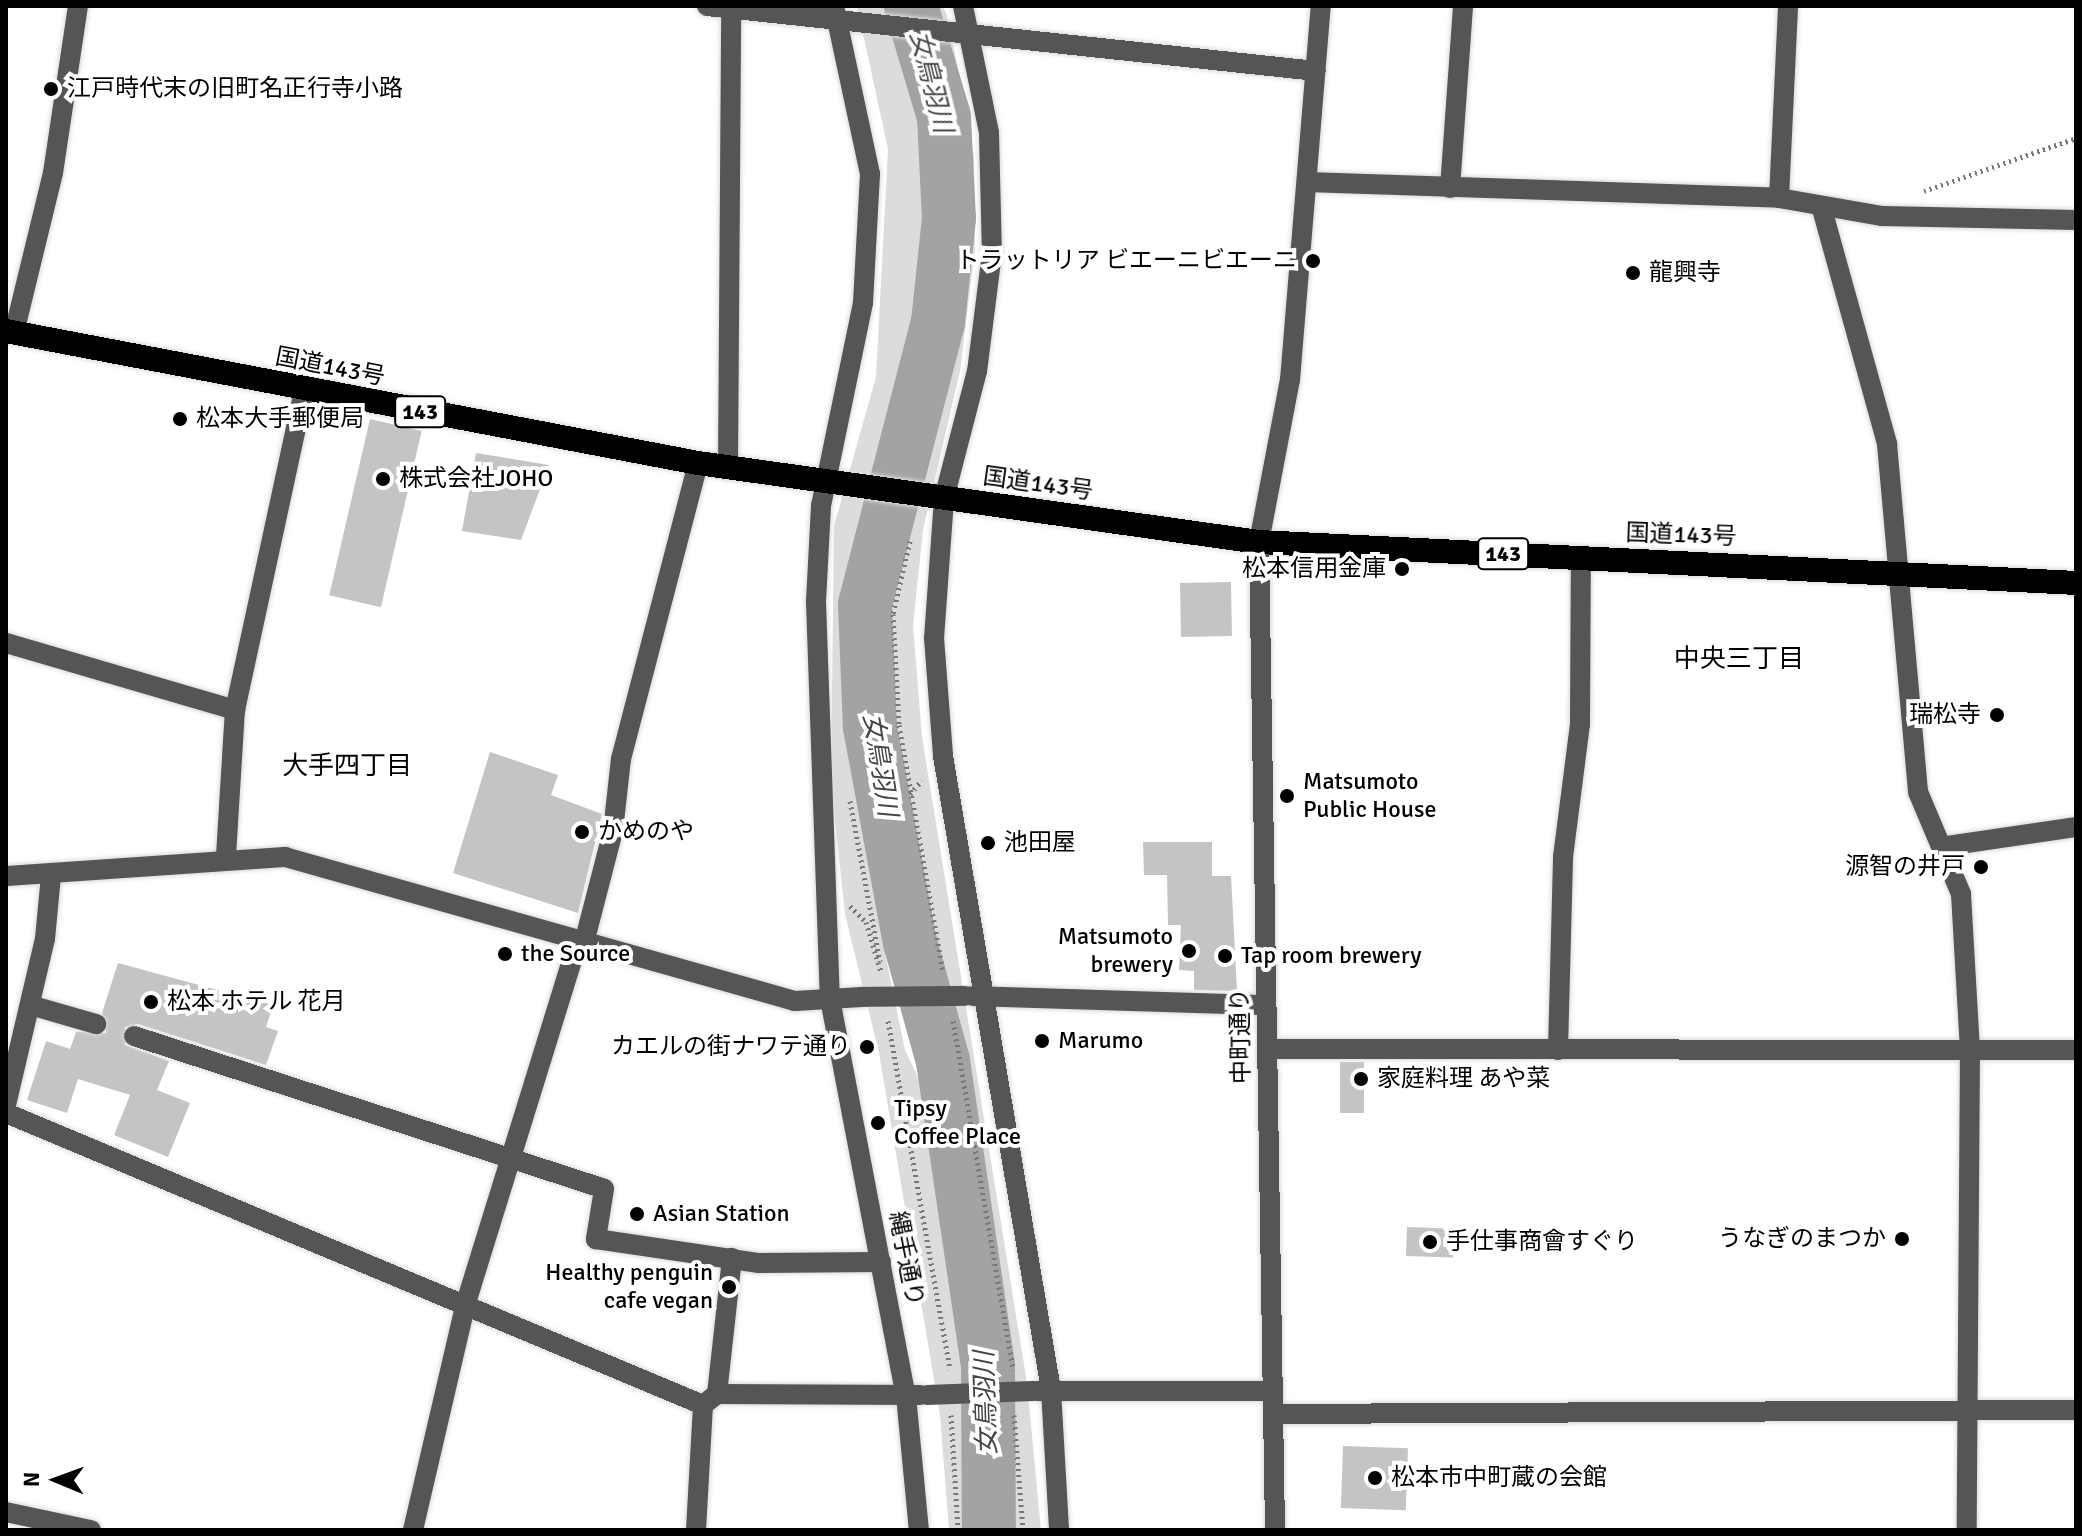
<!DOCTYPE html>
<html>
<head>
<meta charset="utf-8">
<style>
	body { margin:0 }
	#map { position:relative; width:2082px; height:1536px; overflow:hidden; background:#fff; font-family:Signika,"Noto Sans JP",sans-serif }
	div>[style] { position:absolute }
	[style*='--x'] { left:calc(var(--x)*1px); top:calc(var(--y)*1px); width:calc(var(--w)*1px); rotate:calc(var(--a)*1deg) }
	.green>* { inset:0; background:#dcdcdc }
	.river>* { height:54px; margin:-27px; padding:0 27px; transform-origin:27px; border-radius:27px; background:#a3a3a3 }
	.building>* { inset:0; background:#c4c4c4; transform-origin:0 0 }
	.path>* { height:5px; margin-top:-2.5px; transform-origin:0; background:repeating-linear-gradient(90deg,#777 0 2px,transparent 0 6px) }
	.roads { filter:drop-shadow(0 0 2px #dbdbdb) drop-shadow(0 0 2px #dbdbdb) }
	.minor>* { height:20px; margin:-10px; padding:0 10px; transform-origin:10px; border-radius:10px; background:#555 }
	.highway>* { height:24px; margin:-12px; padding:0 12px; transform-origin:12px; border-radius:12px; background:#000 }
	.minor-bridge>* { height:20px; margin:-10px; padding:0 10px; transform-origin:10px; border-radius:10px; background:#555 }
	.dots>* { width:22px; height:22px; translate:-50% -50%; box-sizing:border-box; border:4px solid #fff; border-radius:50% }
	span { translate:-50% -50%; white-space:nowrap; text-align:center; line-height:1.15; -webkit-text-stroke:8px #fff; paint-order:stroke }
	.shield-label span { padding:2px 6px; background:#fff; border:2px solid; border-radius:6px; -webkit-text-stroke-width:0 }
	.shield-label { font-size:22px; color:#000; font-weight:700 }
	.poi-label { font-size:24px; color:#000 }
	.left { translate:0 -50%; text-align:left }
	.right { translate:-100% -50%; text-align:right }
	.street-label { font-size:24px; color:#000 }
	.water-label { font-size:26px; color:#444; font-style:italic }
	.neighbourhood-label { font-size:26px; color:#000 }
	.frame { position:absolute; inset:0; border:8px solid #000; pointer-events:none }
	.north { position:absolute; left:16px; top:1440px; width:80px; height:80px; -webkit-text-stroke:6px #fff; paint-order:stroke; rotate:271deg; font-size:22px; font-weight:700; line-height:32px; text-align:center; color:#000 }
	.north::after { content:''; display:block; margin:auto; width:28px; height:36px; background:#000; clip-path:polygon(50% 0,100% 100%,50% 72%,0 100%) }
</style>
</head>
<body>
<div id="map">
	<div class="green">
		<div style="clip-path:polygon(857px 6px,900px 6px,916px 40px,937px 143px,940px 231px,928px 320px,867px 501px,846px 650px,883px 943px,905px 1050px,931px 1105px,955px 1201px,970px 1378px,965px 1416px,972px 1530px,949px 1530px,940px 1415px,879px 1053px,845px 914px,831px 780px,834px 526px,876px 377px,888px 149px)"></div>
		<div style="clip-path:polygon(915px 6px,943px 6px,949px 21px,974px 157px,975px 249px,960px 371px,923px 530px,913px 626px,922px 737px,1027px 1383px,1041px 1530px,996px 1530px,995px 1370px,974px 1212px,947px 1043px,918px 942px,881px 727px,877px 609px,905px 528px,947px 327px,957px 220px,952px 114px)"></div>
	</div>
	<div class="river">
		<div style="--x:911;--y:6;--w:116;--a:73.4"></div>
		<div style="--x:944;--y:117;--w:101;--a:87.2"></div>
		<div style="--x:949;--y:218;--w:105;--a:96"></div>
		<div style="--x:938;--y:322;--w:292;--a:104.5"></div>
		<div style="--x:865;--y:605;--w:122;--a:87.7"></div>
		<div style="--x:870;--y:727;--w:219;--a:79.5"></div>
		<div style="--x:910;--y:942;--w:123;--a:74.5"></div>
		<div style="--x:943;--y:1061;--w:307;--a:81.6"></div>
		<div style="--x:988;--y:1365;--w:165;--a:89.7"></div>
	</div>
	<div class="building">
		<div style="left:370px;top:419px;width:53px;height:181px;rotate:13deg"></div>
		<div style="clip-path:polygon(476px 453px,549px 465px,521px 540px,462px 531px)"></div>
		<div style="left:1231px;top:582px;width:54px;height:51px;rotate:89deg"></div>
		<div style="clip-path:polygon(490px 752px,558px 775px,551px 795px,602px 814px,578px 913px,453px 873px)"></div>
		<div style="clip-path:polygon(1143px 842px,1212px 842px,1212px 876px,1231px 876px,1237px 991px,1194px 990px,1194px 971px,1179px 970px,1181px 925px,1168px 925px,1167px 875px,1144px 875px)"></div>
		<div style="clip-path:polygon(118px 963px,273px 1005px,266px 1027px,278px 1031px,266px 1065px,138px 1024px,125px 1027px,125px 1045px,169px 1061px,157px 1090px,190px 1103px,168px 1157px,114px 1135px,130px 1095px,78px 1079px,67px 1113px,27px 1100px,46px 1041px,70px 1049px,76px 1032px,106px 1033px,102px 1013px)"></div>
		<div style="left:1340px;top:1062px;width:24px;height:51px"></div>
		<div style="left:1407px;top:1227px;width:47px;height:29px;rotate:2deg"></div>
		<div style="left:1343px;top:1446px;width:65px;height:62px;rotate:2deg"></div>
	</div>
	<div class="path">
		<div style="--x:1924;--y:191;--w:161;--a:-19.2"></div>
		<div style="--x:910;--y:541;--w:75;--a:103.1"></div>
		<div style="--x:893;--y:614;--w:111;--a:86.9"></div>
		<div style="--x:899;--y:725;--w:251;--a:79.9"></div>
		<div style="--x:910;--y:794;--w:18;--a:-49"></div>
		<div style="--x:850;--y:801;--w:163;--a:79.4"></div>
		<div style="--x:850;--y:906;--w:23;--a:45"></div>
		<div style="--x:866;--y:922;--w:52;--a:73.3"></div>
		<div style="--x:888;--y:1021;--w:354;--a:79.9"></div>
		<div style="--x:953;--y:1021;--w:354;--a:80.2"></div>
		<div style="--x:951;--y:1415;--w:115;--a:86.5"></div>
		<div style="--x:1014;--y:1415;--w:115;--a:85.5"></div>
	</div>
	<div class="roads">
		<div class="minor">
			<div style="--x:707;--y:6;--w:612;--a:6.09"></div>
			<div style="--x:834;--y:6;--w:172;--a:77.9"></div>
			<div style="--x:870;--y:174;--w:129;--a:93.1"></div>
			<div style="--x:863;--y:303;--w:207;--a:101.7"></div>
			<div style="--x:821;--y:506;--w:96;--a:93"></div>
			<div style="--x:816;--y:602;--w:397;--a:88"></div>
			<div style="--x:830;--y:999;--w:404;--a:79.2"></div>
			<div style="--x:906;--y:1396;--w:135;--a:84.5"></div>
			<div style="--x:963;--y:6;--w:130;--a:78.4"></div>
			<div style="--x:989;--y:133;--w:120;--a:88.6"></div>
			<div style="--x:992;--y:253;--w:119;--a:97.2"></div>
			<div style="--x:977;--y:371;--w:132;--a:104.5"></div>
			<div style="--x:944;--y:499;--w:139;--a:94.1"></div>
			<div style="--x:934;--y:638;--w:118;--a:85.6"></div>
			<div style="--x:943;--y:756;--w:643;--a:80.33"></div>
			<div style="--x:1051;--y:1390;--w:140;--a:86.7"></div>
			<div style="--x:1309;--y:182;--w:470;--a:1.9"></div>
			<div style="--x:1779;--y:198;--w:105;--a:9.9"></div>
			<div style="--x:1882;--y:216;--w:194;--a:1.2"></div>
			<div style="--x:1450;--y:188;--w:182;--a:-85.9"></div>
			<div style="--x:1779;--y:198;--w:192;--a:-87.3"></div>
			<div style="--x:1822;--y:209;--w:244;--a:74.5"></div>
			<div style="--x:1887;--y:444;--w:349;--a:84.9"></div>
			<div style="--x:1918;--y:792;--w:111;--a:67.1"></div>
			<div style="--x:1961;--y:894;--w:155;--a:86.7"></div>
			<div style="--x:1970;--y:1049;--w:481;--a:90.4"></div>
			<div style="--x:14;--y:333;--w:165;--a:-76.3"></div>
			<div style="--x:53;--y:173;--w:169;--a:-81.5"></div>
			<div style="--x:728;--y:468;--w:458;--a:-89.6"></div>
			<div style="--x:6;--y:643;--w:239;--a:16.3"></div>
			<div style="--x:1947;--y:846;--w:130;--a:-8.4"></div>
			<div style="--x:226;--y:856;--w:146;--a:-86.5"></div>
			<div style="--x:235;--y:710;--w:326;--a:-77.8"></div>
			<div style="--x:6;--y:876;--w:280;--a:-3.9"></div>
			<div style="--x:285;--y:857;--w:530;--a:15.77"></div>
			<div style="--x:795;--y:1001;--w:67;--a:-3.4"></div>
			<div style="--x:584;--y:943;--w:116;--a:-75.5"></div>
			<div style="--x:613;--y:831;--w:72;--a:-83.7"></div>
			<div style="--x:621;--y:759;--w:306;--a:-75.4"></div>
			<div style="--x:973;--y:996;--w:293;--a:1.8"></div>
			<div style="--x:30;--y:1005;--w:69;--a:16.1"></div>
			<div style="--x:134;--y:1036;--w:494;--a:18"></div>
			<div style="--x:604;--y:1189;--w:51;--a:99.1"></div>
			<div style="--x:596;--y:1239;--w:165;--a:8.4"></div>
			<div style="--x:759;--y:1263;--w:122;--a:-0.5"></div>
			<div style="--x:1267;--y:1049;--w:809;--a:0.07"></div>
			<div style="--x:1558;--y:1050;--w:193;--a:-88.5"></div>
			<div style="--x:1563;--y:857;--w:134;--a:-82.7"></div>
			<div style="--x:1580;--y:724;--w:165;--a:-89.7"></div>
			<div style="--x:6;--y:1105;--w:171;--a:-76.8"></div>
			<div style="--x:45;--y:939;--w:64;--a:-84.6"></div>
			<div style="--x:6;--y:1113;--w:756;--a:22.73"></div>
			<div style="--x:703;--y:1405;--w:125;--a:93.2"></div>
			<div style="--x:1037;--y:1391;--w:235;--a:0"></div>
			<div style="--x:717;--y:1394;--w:137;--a:-83.7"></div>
			<div style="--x:703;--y:1405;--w:18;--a:-38"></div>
			<div style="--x:717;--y:1394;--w:203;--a:0.3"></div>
			<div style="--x:1273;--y:1414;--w:803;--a:-0.29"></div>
			<div style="--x:6;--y:1512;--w:87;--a:12"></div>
			<div style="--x:413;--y:1530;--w:230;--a:-76.9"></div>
			<div style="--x:465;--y:1306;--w:382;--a:-72.8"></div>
			<div style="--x:1275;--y:1530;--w:988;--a:-90.93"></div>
			<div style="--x:1259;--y:542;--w:165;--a:-79.2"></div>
			<div style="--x:1290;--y:380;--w:375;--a:-85.3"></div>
		</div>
		<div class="highway">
			<div style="--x:6;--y:331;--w:704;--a:10.8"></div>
			<div style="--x:698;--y:463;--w:567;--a:8.02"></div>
			<div style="--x:1259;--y:542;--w:818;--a:2.87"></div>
		</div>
	</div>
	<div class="minor-bridge">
		<div style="--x:862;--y:997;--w:103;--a:-0.6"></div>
		<div style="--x:927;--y:1395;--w:106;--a:-2.2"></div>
	</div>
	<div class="dots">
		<div style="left:51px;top:89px;background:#000"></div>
		<div style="left:1313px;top:261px;background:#000"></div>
		<div style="left:1633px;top:273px;background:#000"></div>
		<div style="left:180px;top:419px;background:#000"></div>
		<div style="left:383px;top:479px;background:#000"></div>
		<div style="left:1402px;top:569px;background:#000"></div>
		<div style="left:1997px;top:715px;background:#000"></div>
		<div style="left:1287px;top:796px;background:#000"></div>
		<div style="left:582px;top:832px;background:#000"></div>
		<div style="left:988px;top:843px;background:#000"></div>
		<div style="left:1981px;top:867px;background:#000"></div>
		<div style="left:1189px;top:951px;background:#000"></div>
		<div style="left:505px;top:954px;background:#000"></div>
		<div style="left:1225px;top:956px;background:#000"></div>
		<div style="left:151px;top:1002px;background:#000"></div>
		<div style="left:1042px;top:1041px;background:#000"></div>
		<div style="left:867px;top:1047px;background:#000"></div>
		<div style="left:1361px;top:1079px;background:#000"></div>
		<div style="left:878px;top:1123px;background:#000"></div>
		<div style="left:637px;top:1214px;background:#000"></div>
		<div style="left:1902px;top:1239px;background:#000"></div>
		<div style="left:1430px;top:1242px;background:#000"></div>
		<div style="left:729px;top:1287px;background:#000"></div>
		<div style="left:1375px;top:1478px;background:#000"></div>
	</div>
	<div class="shield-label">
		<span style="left:420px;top:412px">143</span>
		<span style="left:1503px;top:554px">143</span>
	</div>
	<div class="poi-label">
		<span class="left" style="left:67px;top:89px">江戸時代末の旧町名正行寺小路</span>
		<span class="right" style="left:1297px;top:261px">トラットリア ビエーニビエーニ</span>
		<span class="left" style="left:1649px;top:273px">龍興寺</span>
		<span class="left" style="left:196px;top:419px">松本大手郵便局</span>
		<span class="left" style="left:399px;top:479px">株式会社JOHO</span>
		<span class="right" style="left:1386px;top:569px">松本信用金庫</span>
		<span class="right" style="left:1981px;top:715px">瑞松寺</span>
		<span class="left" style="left:1303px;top:796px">Matsumoto<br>Public House</span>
		<span class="left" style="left:598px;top:832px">かめのや</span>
		<span class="left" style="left:1004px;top:843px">池田屋</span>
		<span class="right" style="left:1965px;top:867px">源智の井戸</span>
		<span class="right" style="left:1173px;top:951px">Matsumoto<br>brewery</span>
		<span class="left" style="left:521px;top:954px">the Source</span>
		<span class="left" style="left:1241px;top:956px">Tap room brewery</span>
		<span class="left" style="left:167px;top:1002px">松本 ホテル 花月</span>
		<span class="left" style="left:1058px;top:1041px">Marumo</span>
		<span class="right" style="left:851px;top:1047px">カエルの街ナワテ通り</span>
		<span class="left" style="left:1377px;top:1079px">家庭料理 あや菜</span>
		<span class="left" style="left:894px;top:1123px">Tipsy<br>Coffee Place</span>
		<span class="left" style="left:653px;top:1214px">Asian Station</span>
		<span class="right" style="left:1886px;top:1239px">うなぎのまつか</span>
		<span class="left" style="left:1446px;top:1242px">手仕事商會すぐり</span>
		<span class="right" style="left:713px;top:1287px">Healthy penguin<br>cafe vegan</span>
		<span class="left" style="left:1391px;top:1478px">松本市中町蔵の会館</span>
	</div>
	<div class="street-label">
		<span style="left:330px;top:367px;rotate:11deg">国道143号</span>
		<span style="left:1038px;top:484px;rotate:8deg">国道143号</span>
		<span style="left:1681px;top:535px;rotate:2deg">国道143号</span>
		<span style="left:1241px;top:1036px;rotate:-91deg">中町通り</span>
		<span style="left:906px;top:1259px;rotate:79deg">縄手通り</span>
	</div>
	<div class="water-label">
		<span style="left:930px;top:82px;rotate:76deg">女鳥羽川</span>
		<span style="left:879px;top:765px;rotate:81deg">女鳥羽川</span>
		<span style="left:987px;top:1403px;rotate:-92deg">女鳥羽川</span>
	</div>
	<div class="neighbourhood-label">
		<span style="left:1739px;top:660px">中央三丁目</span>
		<span style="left:347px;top:767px">大手四丁目</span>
	</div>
	<div class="frame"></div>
	<div class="north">N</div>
</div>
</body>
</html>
